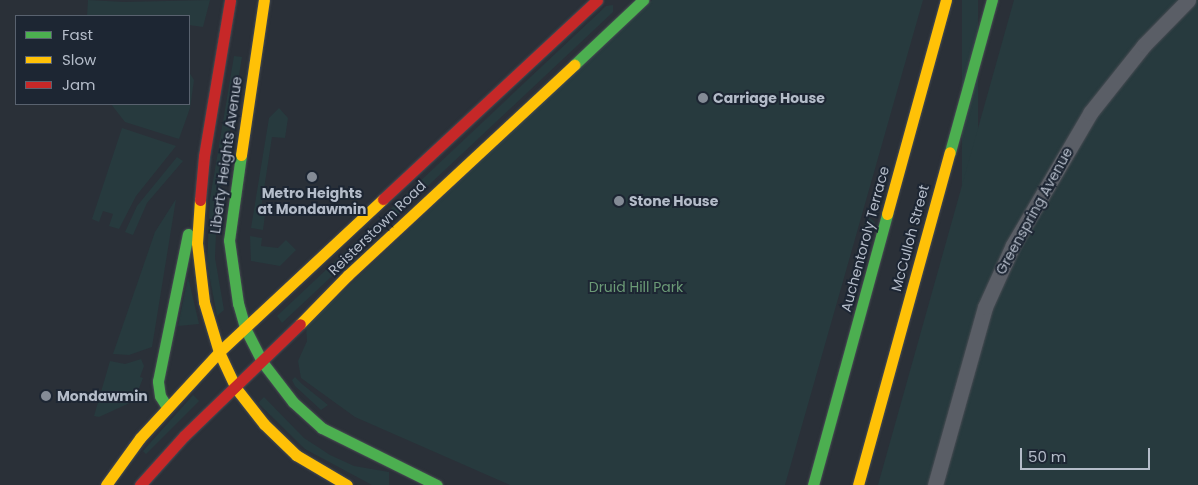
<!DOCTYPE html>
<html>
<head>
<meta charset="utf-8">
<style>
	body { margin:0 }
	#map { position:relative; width:1198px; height:485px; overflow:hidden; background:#2a3038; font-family:Poppins,sans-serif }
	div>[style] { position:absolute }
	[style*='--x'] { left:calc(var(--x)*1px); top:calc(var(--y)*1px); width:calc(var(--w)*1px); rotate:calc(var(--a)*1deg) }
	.green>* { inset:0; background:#273a3e; transform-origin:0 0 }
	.roads { filter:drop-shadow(0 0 1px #484c53) drop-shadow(0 0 1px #484c53) }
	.street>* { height:15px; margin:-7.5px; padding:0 7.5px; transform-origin:7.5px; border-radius:7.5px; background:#5a5e66 }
	.fast>* { height:11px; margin:-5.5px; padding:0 5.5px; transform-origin:5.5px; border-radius:5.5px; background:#4caf50 }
	.slow>* { height:11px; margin:-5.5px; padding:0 5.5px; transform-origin:5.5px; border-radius:5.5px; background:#ffc107 }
	.jam>* { height:11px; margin:-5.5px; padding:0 5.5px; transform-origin:5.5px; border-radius:5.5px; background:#c62828 }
	.dots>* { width:14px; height:14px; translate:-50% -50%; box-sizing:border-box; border:2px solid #1d2633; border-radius:50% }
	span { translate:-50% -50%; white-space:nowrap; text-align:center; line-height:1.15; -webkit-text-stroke:4px #1d2633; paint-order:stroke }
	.poi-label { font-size:14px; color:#b4bcc9; font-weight:700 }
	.left { translate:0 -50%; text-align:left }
	.street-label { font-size:14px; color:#b4bcc9 }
	.park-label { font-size:14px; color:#6b9a76 }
	.legend { position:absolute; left:15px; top:15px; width:175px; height:90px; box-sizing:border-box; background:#1d2633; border:1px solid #59626f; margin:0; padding:6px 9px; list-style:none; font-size:15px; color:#b4bcc9 }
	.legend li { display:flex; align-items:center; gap:10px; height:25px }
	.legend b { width:25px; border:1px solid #59626f }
	.scale { position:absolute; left:1020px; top:448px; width:130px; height:22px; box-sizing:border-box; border:2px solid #b4bcc9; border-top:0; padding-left:6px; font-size:15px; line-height:18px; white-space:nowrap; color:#b4bcc9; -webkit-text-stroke:4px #1d2633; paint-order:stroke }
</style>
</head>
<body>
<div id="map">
	<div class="green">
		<div style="clip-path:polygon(88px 0,124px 2px,210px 0,203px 27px,189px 25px,189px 16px,87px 16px)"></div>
		<div style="clip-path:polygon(652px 0,923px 0,785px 485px,510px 485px,355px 417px,301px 378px,298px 361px,307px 341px,306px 326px)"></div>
		<div style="left:962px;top:0;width:16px;height:504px"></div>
		<div style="clip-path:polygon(1014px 0,1198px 0,1198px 485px,878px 485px)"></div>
		<div style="clip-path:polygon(613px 5px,613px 12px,282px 323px,277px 316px,606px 6px)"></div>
		<div style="clip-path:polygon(234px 56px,242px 57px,217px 209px,215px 258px,224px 310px,217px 316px,207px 263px,210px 199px)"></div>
		<div style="clip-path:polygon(189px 72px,194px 80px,190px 108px,179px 139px,125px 122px,111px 104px,189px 104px)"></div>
		<div style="clip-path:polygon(279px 108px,288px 118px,285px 138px,272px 137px,260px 215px,265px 215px,263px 230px,251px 228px,269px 118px)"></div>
		<div style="clip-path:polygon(122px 128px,176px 146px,136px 196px,119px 229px,109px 226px,113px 214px,103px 211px,99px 222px,92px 219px)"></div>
		<div style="clip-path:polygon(177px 157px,183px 161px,147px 203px,133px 235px,125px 232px,137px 206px)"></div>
		<div style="clip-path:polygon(176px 199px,152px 347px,129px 355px,113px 354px,155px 232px)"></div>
		<div style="clip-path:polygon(867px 216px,875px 222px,864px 261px,854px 263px)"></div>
		<div style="clip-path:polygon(250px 236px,262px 238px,261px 246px,278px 248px,286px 240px,296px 250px,280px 266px,251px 261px)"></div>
		<div style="clip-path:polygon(188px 277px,199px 324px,178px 326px)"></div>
		<div style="clip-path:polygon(141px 359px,144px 366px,140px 377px,143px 378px,134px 401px,99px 417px,94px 416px,110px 361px,125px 364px)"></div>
		<div style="clip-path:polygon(295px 377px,302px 384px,328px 405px,321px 410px,295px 386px,292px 380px)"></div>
		<div style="clip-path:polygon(193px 395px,199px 401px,146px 454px,143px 451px)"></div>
		<div style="clip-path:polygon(264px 397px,304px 438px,330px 455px,354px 466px,389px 472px,389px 485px,372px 485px,305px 449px,258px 403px)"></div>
	</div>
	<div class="roads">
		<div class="street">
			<div style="--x:935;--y:485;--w:185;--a:-74.3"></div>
			<div style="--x:985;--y:307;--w:68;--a:-65.7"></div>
			<div style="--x:1013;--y:245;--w:153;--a:-59.7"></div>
			<div style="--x:1090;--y:113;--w:87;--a:-51.5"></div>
			<div style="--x:1144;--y:45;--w:63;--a:-45.6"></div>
		</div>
		<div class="fast">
			<div style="--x:574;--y:65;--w:95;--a:-43.3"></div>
			<div style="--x:950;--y:152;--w:158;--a:-74.6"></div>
			<div style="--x:241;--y:155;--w:86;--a:98"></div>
			<div style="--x:229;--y:240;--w:64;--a:81.9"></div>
			<div style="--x:238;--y:303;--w:26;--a:74"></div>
			<div style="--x:245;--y:328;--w:39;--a:63"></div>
			<div style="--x:263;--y:363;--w:49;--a:52.4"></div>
			<div style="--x:293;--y:402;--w:39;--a:42"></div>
			<div style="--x:322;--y:428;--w:128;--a:26.4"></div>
			<div style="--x:167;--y:407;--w:13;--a:-122"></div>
			<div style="--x:160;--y:396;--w:15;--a:-98"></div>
			<div style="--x:158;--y:381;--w:150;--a:-78.5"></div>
			<div style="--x:813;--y:485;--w:281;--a:-74.7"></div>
		</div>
		<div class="slow">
			<div style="--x:241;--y:155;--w:157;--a:-81.6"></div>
			<div style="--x:200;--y:200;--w:43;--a:94"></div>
			<div style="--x:197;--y:243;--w:59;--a:83.2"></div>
			<div style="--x:204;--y:302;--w:52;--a:73.3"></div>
			<div style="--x:219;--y:352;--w:38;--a:65"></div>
			<div style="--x:887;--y:214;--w:222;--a:-74.6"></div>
			<div style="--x:300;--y:324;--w:69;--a:-45.6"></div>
			<div style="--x:348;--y:275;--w:309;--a:-42.9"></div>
			<div style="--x:235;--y:387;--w:47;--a:51.9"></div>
			<div style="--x:264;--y:424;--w:45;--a:44.1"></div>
			<div style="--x:296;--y:455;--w:59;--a:30.5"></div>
			<div style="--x:106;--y:485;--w:58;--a:-54.1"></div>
			<div style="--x:140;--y:438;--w:117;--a:-47.4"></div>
			<div style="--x:219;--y:352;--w:224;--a:-43"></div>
			<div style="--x:858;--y:485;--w:345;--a:-74.6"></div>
		</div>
		<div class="jam">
			<div style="--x:383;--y:199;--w:292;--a:-42.9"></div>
			<div style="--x:200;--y:200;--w:44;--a:-84.8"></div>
			<div style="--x:204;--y:156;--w:158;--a:-80.5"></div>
			<div style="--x:140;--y:485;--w:66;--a:-48.1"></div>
			<div style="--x:184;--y:436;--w:161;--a:-44"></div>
		</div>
	</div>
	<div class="dots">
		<div style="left:703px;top:98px;background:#848b96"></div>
		<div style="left:312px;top:177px;background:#848b96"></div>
		<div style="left:619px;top:201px;background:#848b96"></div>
		<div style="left:46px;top:396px;background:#848b96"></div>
	</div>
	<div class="poi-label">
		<span class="left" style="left:713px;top:98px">Carriage House</span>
		<span style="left:312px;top:201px">Metro Heights<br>at Mondawmin</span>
		<span class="left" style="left:629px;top:201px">Stone House</span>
		<span class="left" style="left:57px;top:396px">Mondawmin</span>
	</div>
	<div class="street-label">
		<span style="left:226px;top:155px;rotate:-82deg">Liberty Heights Avenue</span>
		<span style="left:1034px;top:211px;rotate:-61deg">Greenspring Avenue</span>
		<span style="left:377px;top:228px;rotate:-44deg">Reisterstown Road</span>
		<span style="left:910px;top:238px;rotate:-75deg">McCulloh Street</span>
		<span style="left:865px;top:239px;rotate:-75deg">Auchentoroly Terrace</span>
	</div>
	<div class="park-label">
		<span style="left:636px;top:287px">Druid Hill Park</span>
	</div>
	<ul class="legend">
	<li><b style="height:6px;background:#4caf50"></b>Fast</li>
	<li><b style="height:6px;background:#ffc107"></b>Slow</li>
	<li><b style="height:6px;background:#c62828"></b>Jam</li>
	</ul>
	<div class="scale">50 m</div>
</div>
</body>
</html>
